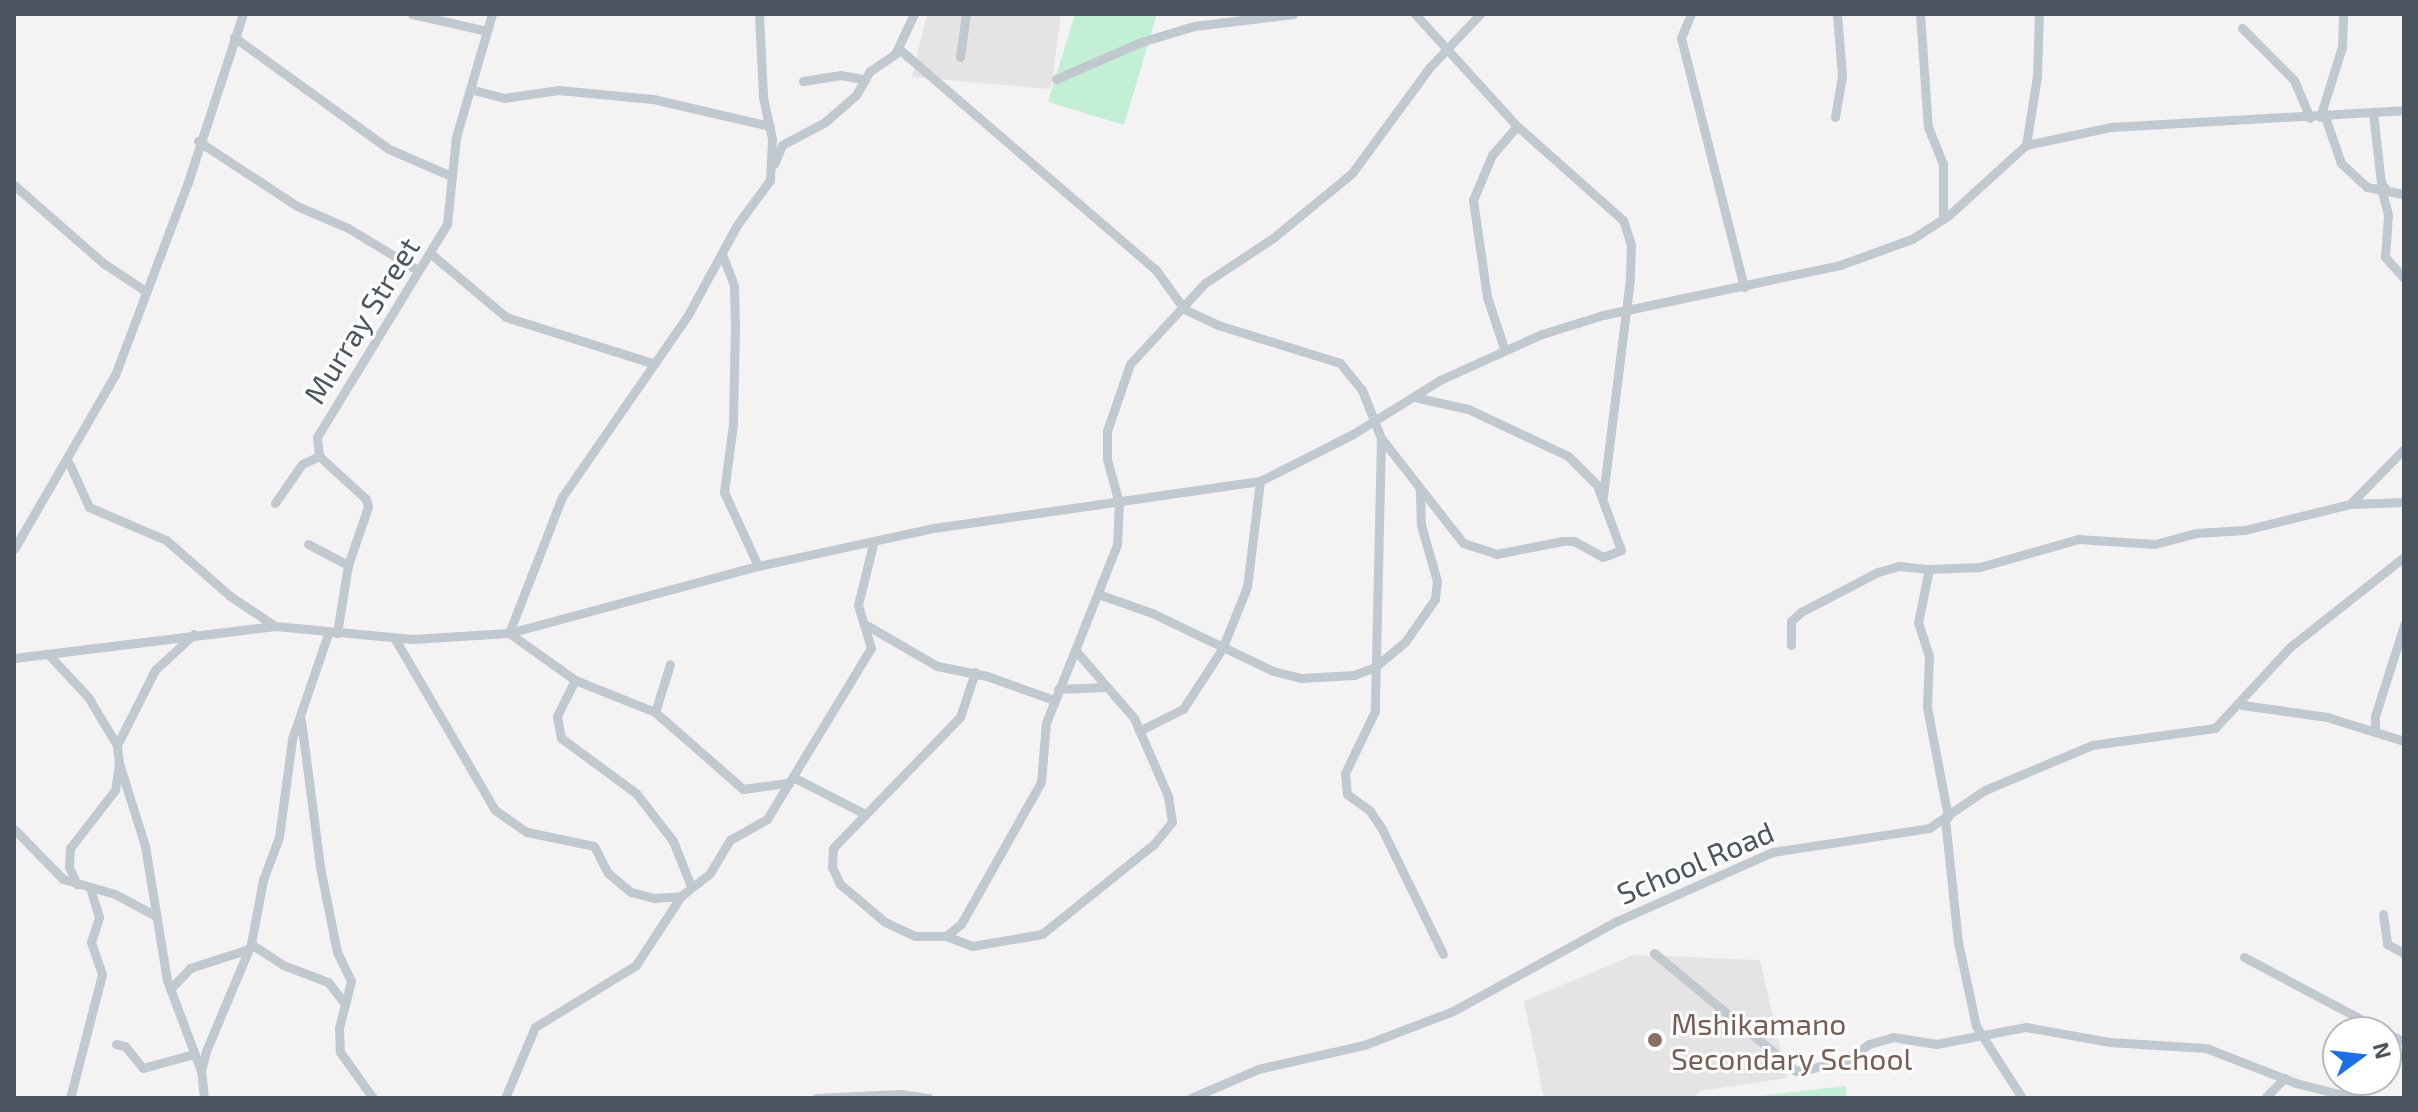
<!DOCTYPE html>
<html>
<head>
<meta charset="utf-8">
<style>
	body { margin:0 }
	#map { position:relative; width:2418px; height:1112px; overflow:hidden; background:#f4f2f2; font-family:"Exo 2",sans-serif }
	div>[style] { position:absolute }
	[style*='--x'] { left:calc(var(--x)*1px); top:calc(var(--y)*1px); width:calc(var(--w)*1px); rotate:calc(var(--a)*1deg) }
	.education>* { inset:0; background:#e5e3e4 }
	.green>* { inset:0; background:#c3f0d5 }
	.minor>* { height:9px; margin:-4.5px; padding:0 4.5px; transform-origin:4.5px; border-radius:4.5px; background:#c0c9d0 }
	.dots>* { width:22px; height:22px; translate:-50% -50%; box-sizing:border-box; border:4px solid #fff; border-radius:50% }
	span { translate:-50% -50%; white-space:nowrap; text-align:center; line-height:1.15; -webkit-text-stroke:6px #fff; paint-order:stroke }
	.street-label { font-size:30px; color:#4a555f }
	.education-label { font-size:30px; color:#785e54 }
	.left { translate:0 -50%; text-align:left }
	.frame { position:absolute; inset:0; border:16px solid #4a555f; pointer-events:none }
	.north { position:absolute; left:2322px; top:1016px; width:80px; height:80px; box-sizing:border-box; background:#fff; border:2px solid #b7bbbf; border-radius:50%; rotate:75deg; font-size:22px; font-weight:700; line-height:32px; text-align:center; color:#4a555f }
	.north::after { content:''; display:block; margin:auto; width:28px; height:36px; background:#1d6fe3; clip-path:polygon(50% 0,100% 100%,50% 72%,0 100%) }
</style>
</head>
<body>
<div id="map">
	<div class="education">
		<div style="clip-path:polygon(927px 14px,1061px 14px,1051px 89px,912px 77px)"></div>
		<div style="clip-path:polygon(1634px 955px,1760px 960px,1787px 1078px,1700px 1091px,1694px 1098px,1544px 1098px,1524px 1001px)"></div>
	</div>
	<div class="green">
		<div style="clip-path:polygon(1075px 14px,1157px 14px,1124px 125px,1048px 102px)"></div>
		<div style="clip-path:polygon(1846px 1086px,1847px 1098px,1740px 1098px)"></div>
	</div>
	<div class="minor">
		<div style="--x:412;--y:14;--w:73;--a:12.7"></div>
		<div style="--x:759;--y:14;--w:83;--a:87.2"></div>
		<div style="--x:763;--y:97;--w:43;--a:77.9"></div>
		<div style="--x:772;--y:139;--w:41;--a:92.8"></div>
		<div style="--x:770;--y:180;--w:56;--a:126.3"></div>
		<div style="--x:737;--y:225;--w:102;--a:118.6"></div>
		<div style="--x:688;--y:315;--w:221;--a:124.7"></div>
		<div style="--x:562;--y:497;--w:146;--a:111.3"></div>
		<div style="--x:509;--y:633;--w:81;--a:35.5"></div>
		<div style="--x:575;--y:680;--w:86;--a:21.8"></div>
		<div style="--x:655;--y:712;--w:117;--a:41.2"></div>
		<div style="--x:743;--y:789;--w:43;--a:-7.9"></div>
		<div style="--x:1415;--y:14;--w:151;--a:47.7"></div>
		<div style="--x:1517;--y:126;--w:142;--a:41.6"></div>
		<div style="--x:1623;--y:220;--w:26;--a:72"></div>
		<div style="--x:1631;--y:245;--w:34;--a:92"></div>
		<div style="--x:1630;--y:279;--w:219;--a:97.1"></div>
		<div style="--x:1691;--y:14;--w:26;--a:113"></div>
		<div style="--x:1681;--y:38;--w:257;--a:75.8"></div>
		<div style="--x:1920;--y:14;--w:113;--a:86"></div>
		<div style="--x:1928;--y:127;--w:40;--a:68"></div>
		<div style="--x:1943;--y:164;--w:55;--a:90"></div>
		<div style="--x:2242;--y:28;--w:74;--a:45"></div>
		<div style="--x:2294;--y:80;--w:41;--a:67.2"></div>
		<div style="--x:234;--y:37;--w:191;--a:35.9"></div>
		<div style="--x:389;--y:149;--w:68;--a:23.5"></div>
		<div style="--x:899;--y:49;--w:339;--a:40.7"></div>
		<div style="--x:1156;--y:270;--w:48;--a:54.3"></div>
		<div style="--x:1184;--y:309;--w:38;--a:25"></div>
		<div style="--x:1218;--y:325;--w:128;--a:17.3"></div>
		<div style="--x:1340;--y:363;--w:35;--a:51"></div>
		<div style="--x:1362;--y:390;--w:52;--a:68.4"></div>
		<div style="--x:1381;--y:438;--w:133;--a:52"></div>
		<div style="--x:1463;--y:543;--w:35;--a:18"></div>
		<div style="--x:1496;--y:554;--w:68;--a:-11"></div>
		<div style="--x:1563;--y:541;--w:11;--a:0"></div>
		<div style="--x:1574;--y:541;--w:33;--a:29"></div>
		<div style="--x:1603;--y:557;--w:19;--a:-21"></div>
		<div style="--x:1621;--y:550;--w:69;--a:-110.3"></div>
		<div style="--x:1597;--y:485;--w:41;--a:-135"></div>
		<div style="--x:1568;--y:456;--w:110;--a:-154.8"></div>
		<div style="--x:1468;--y:409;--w:55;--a:-167.5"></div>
		<div style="--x:960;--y:57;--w:43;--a:-82.1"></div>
		<div style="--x:1056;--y:79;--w:93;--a:-23.5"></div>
		<div style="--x:1141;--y:42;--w:55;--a:-16.8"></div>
		<div style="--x:1194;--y:26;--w:100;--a:-6.9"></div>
		<div style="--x:803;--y:81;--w:37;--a:-9"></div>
		<div style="--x:840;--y:75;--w:23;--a:10"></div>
		<div style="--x:473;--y:90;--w:32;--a:14"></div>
		<div style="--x:504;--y:98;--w:55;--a:-8.4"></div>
		<div style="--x:558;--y:90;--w:95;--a:5.4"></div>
		<div style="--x:653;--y:99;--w:120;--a:13"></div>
		<div style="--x:2373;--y:113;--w:70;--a:83.5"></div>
		<div style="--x:2381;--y:183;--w:10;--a:53"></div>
		<div style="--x:2387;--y:191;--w:17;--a:10"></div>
		<div style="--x:1835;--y:117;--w:42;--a:-80.3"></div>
		<div style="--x:1842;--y:76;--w:62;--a:-94.6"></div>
		<div style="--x:2320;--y:117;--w:73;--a:-72.6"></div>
		<div style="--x:2342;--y:47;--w:33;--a:-88"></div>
		<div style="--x:2325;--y:117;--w:49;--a:70.8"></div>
		<div style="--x:2341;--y:163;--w:35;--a:43"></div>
		<div style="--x:2367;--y:187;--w:20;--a:11"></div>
		<div style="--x:198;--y:141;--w:118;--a:33.3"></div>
		<div style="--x:297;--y:206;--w:56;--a:23.3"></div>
		<div style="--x:348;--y:228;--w:79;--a:31.1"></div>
		<div style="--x:2026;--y:145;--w:87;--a:-12"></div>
		<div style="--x:2111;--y:127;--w:293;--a:-3.3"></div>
		<div style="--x:774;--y:164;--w:21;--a:-67"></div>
		<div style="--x:782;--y:145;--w:49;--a:-28.1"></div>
		<div style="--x:825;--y:122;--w:41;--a:-41.1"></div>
		<div style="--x:856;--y:95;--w:28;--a:-60"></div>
		<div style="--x:870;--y:71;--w:30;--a:-34"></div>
		<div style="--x:895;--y:54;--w:44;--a:-64.6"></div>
		<div style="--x:14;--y:185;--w:118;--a:41.2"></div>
		<div style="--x:103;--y:263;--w:49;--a:33.4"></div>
		<div style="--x:2382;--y:192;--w:24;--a:75"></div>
		<div style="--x:2388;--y:215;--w:42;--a:94.1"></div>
		<div style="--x:2385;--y:257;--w:28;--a:48"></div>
		<div style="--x:430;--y:253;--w:99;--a:40.1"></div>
		<div style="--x:506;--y:317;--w:156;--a:17.5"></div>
		<div style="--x:722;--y:254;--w:34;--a:69"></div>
		<div style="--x:734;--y:286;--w:40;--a:88.6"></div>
		<div style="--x:735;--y:326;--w:98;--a:91.2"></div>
		<div style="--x:733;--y:424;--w:69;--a:97.5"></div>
		<div style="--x:724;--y:492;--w:81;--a:65.3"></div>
		<div style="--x:1504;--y:348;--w:54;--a:-108.4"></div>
		<div style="--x:1487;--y:297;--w:98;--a:-98.2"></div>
		<div style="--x:1473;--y:200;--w:49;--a:-67.1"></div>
		<div style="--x:1492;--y:155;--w:38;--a:-49"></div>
		<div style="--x:1381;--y:438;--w:273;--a:91.3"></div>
		<div style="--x:1375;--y:711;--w:69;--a:115.8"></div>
		<div style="--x:1345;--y:773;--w:21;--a:85"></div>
		<div style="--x:1347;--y:794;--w:29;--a:36"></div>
		<div style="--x:1370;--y:811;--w:22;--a:56"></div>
		<div style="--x:1382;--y:829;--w:139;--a:64"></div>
		<div style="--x:69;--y:463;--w:48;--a:65.6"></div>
		<div style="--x:89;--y:507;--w:84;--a:23.2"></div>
		<div style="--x:166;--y:540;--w:85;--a:41.2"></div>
		<div style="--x:230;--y:596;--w:54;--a:33.7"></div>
		<div style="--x:275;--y:503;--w:47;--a:-55.3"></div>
		<div style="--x:302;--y:464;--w:19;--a:-25"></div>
		<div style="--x:2350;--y:504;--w:77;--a:-45.5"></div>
		<div style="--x:308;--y:544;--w:45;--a:27.7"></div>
		<div style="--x:14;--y:549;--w:201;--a:-59.9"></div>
		<div style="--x:115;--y:375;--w:206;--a:-69.3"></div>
		<div style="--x:188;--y:182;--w:177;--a:-71.9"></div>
		<div style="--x:1101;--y:595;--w:54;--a:19.4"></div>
		<div style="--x:1152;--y:613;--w:134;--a:25.6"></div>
		<div style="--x:1273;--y:671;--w:29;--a:14"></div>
		<div style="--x:1301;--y:678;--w:53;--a:-3.2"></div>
		<div style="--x:1354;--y:675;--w:22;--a:-21"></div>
		<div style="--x:1375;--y:667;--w:39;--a:-40"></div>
		<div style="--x:1405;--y:642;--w:52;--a:-55.1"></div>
		<div style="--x:1435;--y:599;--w:18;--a:-84"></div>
		<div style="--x:1437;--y:581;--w:58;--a:-105.9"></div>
		<div style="--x:1421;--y:525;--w:35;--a:-92"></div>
		<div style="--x:868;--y:626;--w:80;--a:30.1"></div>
		<div style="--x:937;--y:666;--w:51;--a:11.3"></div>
		<div style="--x:987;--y:676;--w:71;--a:19.7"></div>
		<div style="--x:337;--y:633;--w:69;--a:-80.8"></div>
		<div style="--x:348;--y:565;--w:61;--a:-71"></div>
		<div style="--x:368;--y:507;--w:8;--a:-104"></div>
		<div style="--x:366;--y:499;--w:64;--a:-137.5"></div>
		<div style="--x:319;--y:456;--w:19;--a:-96"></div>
		<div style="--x:317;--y:437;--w:250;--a:-58.6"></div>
		<div style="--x:447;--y:224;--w:87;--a:-84.1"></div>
		<div style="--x:456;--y:137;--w:128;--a:-73.7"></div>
		<div style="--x:395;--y:639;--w:198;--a:59.7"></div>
		<div style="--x:495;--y:810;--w:39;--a:35"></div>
		<div style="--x:527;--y:832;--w:68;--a:11.8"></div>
		<div style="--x:594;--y:846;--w:30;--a:63"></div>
		<div style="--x:608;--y:873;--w:30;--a:40"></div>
		<div style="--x:631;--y:892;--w:24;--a:15"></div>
		<div style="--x:654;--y:898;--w:27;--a:-4"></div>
		<div style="--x:1791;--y:645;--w:24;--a:-90"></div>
		<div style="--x:1791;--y:621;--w:13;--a:-42"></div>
		<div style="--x:1801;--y:612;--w:87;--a:-27.5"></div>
		<div style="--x:1878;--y:572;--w:22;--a:-16"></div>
		<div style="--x:1899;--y:566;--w:30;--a:6"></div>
		<div style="--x:49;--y:655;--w:57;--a:47.1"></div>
		<div style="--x:88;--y:697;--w:56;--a:58.9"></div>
		<div style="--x:117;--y:745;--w:18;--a:84"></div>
		<div style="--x:119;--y:763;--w:27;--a:98"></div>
		<div style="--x:115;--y:790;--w:73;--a:127.8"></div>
		<div style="--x:70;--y:848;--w:19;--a:93"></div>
		<div style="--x:69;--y:867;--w:19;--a:65"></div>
		<div style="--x:14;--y:658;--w:263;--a:-7"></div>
		<div style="--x:275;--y:626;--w:138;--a:5.4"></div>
		<div style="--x:412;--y:639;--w:97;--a:-3.5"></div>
		<div style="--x:509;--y:633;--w:258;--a:-15.1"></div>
		<div style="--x:758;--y:566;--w:180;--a:-12.2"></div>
		<div style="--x:934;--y:528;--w:329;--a:-8.2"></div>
		<div style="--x:1260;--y:481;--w:104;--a:-26.8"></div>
		<div style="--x:1353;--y:434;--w:102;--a:-31.8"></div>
		<div style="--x:1440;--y:380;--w:112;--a:-24.3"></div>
		<div style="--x:1542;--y:334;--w:64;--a:-17.3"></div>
		<div style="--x:1603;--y:315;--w:242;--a:-11.9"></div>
		<div style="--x:1840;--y:265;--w:77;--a:-19.9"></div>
		<div style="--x:1912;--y:239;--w:44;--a:-33"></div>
		<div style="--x:1949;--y:215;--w:104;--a:-42.3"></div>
		<div style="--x:2026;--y:145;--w:70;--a:-80.9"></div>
		<div style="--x:2037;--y:76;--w:62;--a:-88.2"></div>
		<div style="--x:975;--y:672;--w:47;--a:108.4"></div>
		<div style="--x:960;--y:717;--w:182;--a:134.1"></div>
		<div style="--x:833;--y:848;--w:19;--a:93"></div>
		<div style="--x:832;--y:867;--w:19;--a:65"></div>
		<div style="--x:840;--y:884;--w:59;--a:40.2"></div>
		<div style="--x:885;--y:922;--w:33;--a:25"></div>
		<div style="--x:915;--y:936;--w:31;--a:0"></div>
		<div style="--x:946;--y:936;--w:19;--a:-39"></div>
		<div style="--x:961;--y:924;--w:163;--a:-60.6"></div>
		<div style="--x:1041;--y:782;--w:59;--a:-85.2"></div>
		<div style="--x:1046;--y:723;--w:192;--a:-68.3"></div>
		<div style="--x:1117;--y:545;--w:42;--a:-87.3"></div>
		<div style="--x:1119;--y:503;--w:46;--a:-105.3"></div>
		<div style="--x:1107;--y:459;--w:28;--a:-90"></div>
		<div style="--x:1107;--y:431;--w:71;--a:-71.1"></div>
		<div style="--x:1130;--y:364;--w:110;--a:-47.2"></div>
		<div style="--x:1205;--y:283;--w:82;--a:-33.5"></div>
		<div style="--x:1273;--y:238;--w:102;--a:-39.4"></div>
		<div style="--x:1352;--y:173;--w:130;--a:-53.7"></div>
		<div style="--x:1429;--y:68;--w:74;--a:-46.6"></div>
		<div style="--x:575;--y:680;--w:40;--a:116.6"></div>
		<div style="--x:557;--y:716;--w:22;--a:80"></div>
		<div style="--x:561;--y:738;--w:93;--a:36.3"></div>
		<div style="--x:636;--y:793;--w:61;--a:52.4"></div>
		<div style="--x:673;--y:841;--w:48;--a:68.2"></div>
		<div style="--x:1058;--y:689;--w:46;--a:-2.5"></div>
		<div style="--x:2242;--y:705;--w:86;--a:8"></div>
		<div style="--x:2327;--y:717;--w:81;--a:17.3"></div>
		<div style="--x:655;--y:712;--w:50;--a:-72.6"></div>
		<div style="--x:301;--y:720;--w:148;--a:82.6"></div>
		<div style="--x:320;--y:867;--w:87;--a:78.7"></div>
		<div style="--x:337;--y:952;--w:32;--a:64"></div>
		<div style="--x:351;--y:981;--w:49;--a:104.3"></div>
		<div style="--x:339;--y:1028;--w:24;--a:88"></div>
		<div style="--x:340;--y:1052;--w:57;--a:54.3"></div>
		<div style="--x:1139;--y:731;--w:49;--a:-26.6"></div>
		<div style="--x:1183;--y:709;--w:72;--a:-57"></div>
		<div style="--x:1222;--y:649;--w:67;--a:-68"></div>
		<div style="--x:1247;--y:587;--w:107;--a:-83"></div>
		<div style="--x:2375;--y:732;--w:16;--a:-90"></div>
		<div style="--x:2375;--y:716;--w:96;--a:-72.3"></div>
		<div style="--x:117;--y:745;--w:84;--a:-63.1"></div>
		<div style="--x:155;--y:670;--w:53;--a:-42.7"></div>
		<div style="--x:119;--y:763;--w:87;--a:72.6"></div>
		<div style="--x:145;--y:846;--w:136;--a:80.7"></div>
		<div style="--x:167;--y:980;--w:97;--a:69.5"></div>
		<div style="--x:793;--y:777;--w:81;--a:27.2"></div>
		<div style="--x:1948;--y:817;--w:112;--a:-100.8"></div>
		<div style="--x:1927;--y:707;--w:51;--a:-87.8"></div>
		<div style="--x:1929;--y:656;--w:35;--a:-108"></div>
		<div style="--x:1918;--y:623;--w:55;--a:-78.5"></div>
		<div style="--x:1929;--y:569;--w:51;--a:-2.2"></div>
		<div style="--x:1980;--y:567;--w:102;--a:-15.9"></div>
		<div style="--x:2078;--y:539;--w:77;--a:3.7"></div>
		<div style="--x:2155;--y:544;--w:42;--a:-15"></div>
		<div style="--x:2196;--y:533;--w:49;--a:-3.5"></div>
		<div style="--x:2245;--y:530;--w:108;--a:-13.9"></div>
		<div style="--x:2350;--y:504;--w:54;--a:-2.1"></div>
		<div style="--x:1945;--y:819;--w:124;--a:84"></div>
		<div style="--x:1958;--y:942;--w:86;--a:77.9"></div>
		<div style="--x:1976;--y:1026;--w:85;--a:57.4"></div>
		<div style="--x:14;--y:829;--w:70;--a:45.6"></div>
		<div style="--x:63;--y:879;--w:54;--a:16.1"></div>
		<div style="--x:115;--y:894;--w:47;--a:28.2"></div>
		<div style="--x:2383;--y:914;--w:30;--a:82"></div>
		<div style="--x:2387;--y:944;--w:19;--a:28"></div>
		<div style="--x:946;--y:936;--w:28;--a:21"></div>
		<div style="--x:972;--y:946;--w:71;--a:-9.7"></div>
		<div style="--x:1042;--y:934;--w:144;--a:-38.8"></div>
		<div style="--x:1154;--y:844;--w:28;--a:-51"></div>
		<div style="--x:1172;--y:822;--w:26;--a:-99"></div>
		<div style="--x:1168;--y:796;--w:85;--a:-113.6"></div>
		<div style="--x:1134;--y:718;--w:90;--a:-130.9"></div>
		<div style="--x:251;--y:944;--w:38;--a:33"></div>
		<div style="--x:283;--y:965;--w:48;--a:20.7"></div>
		<div style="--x:328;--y:982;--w:28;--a:52"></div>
		<div style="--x:1654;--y:953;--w:185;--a:39.7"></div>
		<div style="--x:1796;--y:1071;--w:50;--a:-10.4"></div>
		<div style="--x:1845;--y:1062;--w:30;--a:-37"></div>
		<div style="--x:1869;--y:1044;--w:25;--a:-16"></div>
		<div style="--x:1893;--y:1037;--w:44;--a:9.2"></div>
		<div style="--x:1936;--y:1044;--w:92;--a:-10.7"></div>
		<div style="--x:2026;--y:1027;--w:84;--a:10.2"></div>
		<div style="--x:2109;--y:1042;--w:97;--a:3.5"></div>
		<div style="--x:2206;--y:1048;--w:97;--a:21.3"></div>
		<div style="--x:2296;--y:1083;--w:61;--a:14.3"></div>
		<div style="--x:2244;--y:957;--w:181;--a:28"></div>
		<div style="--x:170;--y:989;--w:29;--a:-46"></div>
		<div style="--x:190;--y:968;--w:62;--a:-17.9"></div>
		<div style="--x:116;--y:1044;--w:9;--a:13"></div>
		<div style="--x:125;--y:1046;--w:28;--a:51"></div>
		<div style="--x:143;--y:1068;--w:53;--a:-15.4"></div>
		<div style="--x:70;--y:1098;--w:128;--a:-75.5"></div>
		<div style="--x:102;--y:974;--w:34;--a:-109"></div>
		<div style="--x:91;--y:942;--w:26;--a:-72"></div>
		<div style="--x:99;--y:917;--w:28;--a:-107"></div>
		<div style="--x:204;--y:1098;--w:27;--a:-96"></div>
		<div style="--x:201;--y:1071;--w:21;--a:-76"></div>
		<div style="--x:206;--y:1051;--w:116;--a:-67.2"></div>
		<div style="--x:251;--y:944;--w:65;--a:-79.4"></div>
		<div style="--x:263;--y:880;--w:46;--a:-69.6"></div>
		<div style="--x:279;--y:837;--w:99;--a:-82.4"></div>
		<div style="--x:292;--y:739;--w:114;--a:-71.1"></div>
		<div style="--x:505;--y:1098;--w:77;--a:-67.1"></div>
		<div style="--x:535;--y:1027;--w:119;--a:-31.5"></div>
		<div style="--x:636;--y:965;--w:82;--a:-56.9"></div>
		<div style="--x:681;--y:896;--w:37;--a:-38"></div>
		<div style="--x:710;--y:873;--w:39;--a:-59"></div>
		<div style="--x:730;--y:840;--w:43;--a:-29.6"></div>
		<div style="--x:767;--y:819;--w:200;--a:-58.7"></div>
		<div style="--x:871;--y:648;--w:45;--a:-106.8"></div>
		<div style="--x:858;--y:605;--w:63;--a:-76.2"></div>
		<div style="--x:816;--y:1098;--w:84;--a:-2.7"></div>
		<div style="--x:900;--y:1094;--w:29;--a:8"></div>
		<div style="--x:1191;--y:1098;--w:73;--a:-23.4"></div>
		<div style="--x:1258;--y:1069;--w:109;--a:-12.8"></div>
		<div style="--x:1364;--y:1045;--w:95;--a:-20.9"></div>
		<div style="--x:1453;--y:1011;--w:187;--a:-28.8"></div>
		<div style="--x:1617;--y:921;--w:171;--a:-23.9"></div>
		<div style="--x:1773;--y:852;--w:158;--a:-8.7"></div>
		<div style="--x:1929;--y:828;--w:68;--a:-34.2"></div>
		<div style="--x:1985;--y:790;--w:116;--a:-22.8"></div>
		<div style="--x:2092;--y:745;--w:124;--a:-7.9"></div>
		<div style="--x:2215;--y:728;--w:110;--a:-47.2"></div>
		<div style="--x:2290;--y:647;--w:145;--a:-38.3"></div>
		<div style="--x:2265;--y:1098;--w:28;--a:-46"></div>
	</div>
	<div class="dots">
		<div style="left:1655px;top:1040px;background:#8d6e63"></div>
	</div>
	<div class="street-label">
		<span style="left:361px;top:320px;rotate:-58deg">Murray Street</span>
		<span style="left:1695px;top:862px;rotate:-23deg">School Road</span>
	</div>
	<div class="education-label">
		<span class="left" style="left:1671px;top:1040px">Mshikamano<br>Secondary School</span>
	</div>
	<div class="frame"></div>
	<div class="north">N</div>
</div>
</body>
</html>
